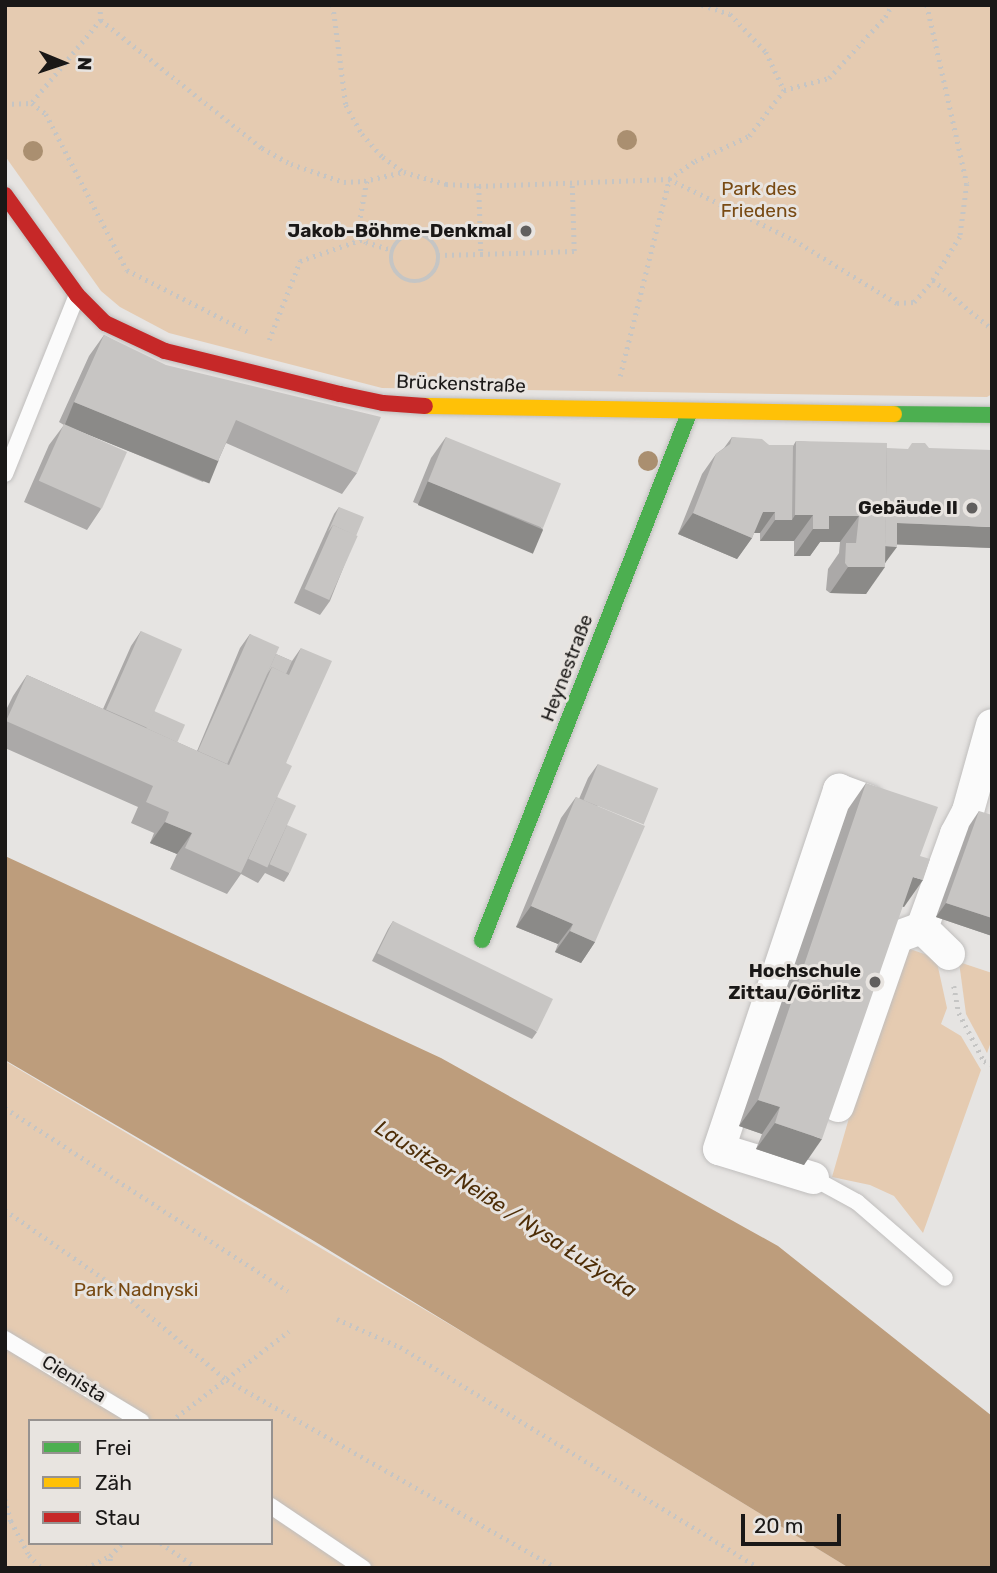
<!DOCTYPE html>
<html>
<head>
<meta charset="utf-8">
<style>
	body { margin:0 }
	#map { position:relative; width:997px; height:1573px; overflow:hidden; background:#e6e4e2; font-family:Rubik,sans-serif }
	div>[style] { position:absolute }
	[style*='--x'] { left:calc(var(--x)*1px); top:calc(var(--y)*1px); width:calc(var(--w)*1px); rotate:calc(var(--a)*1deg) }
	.green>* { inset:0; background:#e5cbb1 }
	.water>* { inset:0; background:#bd9d7c }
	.path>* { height:4.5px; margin-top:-2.25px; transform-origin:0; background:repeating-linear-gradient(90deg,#c5c5c4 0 2px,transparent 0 7px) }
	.path>.ring { margin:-2.25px; padding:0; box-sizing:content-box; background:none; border:4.5px solid #c5c5c4; border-radius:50% }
	.roads { filter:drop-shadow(0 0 2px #c0bebd) drop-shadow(0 0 2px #c0bebd) }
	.lane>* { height:16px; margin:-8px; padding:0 8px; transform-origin:8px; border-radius:8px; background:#fbfbfb }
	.street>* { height:32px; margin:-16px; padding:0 16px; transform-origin:16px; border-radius:16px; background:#fbfbfb }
	.fast>* { height:16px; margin:-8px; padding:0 8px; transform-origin:8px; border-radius:8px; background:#4caf50 }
	.slow>* { height:16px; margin:-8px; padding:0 8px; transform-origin:8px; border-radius:8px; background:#ffc107 }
	.jam>* { height:16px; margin:-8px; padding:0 8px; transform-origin:8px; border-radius:8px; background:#c62828 }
	.trees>* { width:20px; height:20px; margin:-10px; border-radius:50%; background:#aa8f70 }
	.wall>* { inset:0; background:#aba9a8 }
	.shaded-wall>* { inset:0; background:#8b8a88; transform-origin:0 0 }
	.building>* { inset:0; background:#c7c5c3; transform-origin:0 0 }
	.dots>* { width:19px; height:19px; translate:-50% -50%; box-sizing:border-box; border:4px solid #e8e4e0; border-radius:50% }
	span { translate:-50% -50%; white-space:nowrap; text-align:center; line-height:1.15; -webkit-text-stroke:6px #e8e4e0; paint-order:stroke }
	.park-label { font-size:19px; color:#784a13 }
	.poi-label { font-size:19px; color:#1a1817; font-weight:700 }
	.right { translate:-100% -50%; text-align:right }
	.street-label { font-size:19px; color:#1a1817 }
	.water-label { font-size:21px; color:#4e2e07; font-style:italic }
	.frame { position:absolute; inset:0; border:7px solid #1a1817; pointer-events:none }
	.legend { position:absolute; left:28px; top:1419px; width:245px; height:126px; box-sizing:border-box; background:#e8e4e0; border:2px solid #969290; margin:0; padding:9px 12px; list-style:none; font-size:21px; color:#1a1817 }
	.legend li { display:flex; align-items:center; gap:14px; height:35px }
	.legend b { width:35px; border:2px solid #969290 }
	.north { position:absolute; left:28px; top:28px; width:70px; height:70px; -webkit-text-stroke:5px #e8e4e0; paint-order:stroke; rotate:92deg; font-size:19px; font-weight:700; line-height:28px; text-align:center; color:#1a1817 }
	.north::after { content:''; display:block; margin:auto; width:24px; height:32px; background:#1a1817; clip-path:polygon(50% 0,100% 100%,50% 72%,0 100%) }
	.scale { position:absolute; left:741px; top:1514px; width:100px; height:32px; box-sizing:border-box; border:4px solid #1a1817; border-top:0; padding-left:9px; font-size:21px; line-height:24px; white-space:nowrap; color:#1a1817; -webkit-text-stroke:5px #e8e4e0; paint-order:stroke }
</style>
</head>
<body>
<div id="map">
	<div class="green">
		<div style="clip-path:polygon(5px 5px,992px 5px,992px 394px,987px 397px,382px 388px,169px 333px,120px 307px,101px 291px,5px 156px)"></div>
		<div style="clip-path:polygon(907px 948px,936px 958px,947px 1008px,941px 1024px,961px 1036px,981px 1070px,923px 1233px,894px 1196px,870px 1185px,832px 1177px,851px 1111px)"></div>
		<div style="clip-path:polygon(959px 962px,992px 973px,992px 1039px,987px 1053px,966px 1014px)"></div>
		<div style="clip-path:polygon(evenodd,5px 1061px,481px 1343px,849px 1568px,5px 1568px,5px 1061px,30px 1421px,271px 1421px,271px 1543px,30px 1543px,30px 1421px)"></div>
	</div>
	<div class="water">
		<div style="clip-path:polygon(5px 856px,441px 1058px,778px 1246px,992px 1416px,992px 1568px,849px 1568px,314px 1241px,5px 1060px)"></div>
	</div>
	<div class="path">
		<div style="--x:100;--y:5;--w:15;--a:86"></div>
		<div style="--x:101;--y:20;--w:206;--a:38.5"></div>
		<div style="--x:262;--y:148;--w:33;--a:29"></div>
		<div style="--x:291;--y:164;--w:56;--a:18.8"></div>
		<div style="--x:344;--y:182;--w:20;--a:-3"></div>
		<div style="--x:364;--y:181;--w:40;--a:-13"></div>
		<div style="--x:333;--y:5;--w:101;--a:82.6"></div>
		<div style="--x:346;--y:105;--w:33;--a:61"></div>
		<div style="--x:362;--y:134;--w:31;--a:48"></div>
		<div style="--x:383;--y:157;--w:26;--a:36"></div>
		<div style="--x:404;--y:172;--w:44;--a:15.9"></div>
		<div style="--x:446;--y:184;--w:33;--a:3"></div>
		<div style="--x:479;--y:186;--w:190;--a:-2.1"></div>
		<div style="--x:669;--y:179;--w:139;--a:26"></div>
		<div style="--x:794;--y:240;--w:121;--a:31.5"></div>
		<div style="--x:897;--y:303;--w:17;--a:-3"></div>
		<div style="--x:914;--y:302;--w:29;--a:-49"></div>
		<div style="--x:933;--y:280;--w:77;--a:39.7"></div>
		<div style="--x:702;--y:5;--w:29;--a:18"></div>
		<div style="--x:730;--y:14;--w:52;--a:46.5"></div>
		<div style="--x:766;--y:52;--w:42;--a:64.7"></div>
		<div style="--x:927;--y:5;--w:183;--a:77.4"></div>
		<div style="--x:967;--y:184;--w:53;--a:97.5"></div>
		<div style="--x:960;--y:237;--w:51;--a:122.1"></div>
		<div style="--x:101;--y:20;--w:108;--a:129.7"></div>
		<div style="--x:32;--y:103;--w:18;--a:38"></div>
		<div style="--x:46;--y:114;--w:176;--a:62.6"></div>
		<div style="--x:127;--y:270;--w:138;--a:27.1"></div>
		<div style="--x:5;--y:104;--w:27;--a:-2"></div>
		<div style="--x:367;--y:181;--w:46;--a:100.1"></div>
		<div style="--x:359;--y:226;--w:10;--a:79"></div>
		<div style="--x:361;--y:236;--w:8;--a:50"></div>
		<div style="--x:366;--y:242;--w:27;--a:17"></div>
		<div style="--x:479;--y:186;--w:68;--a:88.3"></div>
		<div style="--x:481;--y:254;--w:93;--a:-1.8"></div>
		<div style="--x:574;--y:251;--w:68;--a:-91.7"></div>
		<div class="ring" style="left:391px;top:234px;width:43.5px;height:43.5px"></div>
		<div style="--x:438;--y:255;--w:43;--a:-1.3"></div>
		<div style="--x:269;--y:340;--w:85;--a:-68.6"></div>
		<div style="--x:300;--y:261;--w:67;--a:-19.2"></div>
		<div style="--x:620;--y:376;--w:203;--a:-76"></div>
		<div style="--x:669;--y:179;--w:32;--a:-35"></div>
		<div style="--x:695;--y:161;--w:60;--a:-24.8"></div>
		<div style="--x:749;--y:136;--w:58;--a:-52.7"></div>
		<div style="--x:784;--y:90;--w:47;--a:-14.9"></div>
		<div style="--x:829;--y:78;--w:83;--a:-47.4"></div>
		<div style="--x:885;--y:17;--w:14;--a:-60"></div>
		<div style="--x:954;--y:986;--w:27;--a:80"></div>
		<div style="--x:959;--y:1013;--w:54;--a:62.5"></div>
		<div style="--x:984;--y:1061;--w:9;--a:21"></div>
		<div style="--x:5;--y:1108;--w:337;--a:32.9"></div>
		<div style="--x:5;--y:1210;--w:128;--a:34.8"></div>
		<div style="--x:110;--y:1283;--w:152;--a:39.7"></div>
		<div style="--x:227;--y:1380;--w:380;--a:29.7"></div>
		<div style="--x:337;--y:1319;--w:69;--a:24"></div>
		<div style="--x:400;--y:1347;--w:422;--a:31.6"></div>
		<div style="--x:171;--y:1421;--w:148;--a:-37.3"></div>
		<div style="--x:5;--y:1499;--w:23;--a:75"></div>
		<div style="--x:11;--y:1521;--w:38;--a:62"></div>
		<div style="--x:29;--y:1555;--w:18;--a:45"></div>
		<div style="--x:161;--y:1543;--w:44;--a:34.8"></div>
		<div style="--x:86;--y:1568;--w:27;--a:-27"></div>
		<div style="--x:110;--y:1568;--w:12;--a:-90"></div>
		<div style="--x:110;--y:1556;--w:18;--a:-47"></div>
	</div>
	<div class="roads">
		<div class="lane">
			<div style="--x:5;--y:474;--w:193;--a:-68.1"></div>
			<div style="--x:813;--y:1178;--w:50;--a:28.6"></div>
			<div style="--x:857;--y:1202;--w:116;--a:40.8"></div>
			<div style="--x:5;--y:1339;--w:159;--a:31.1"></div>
			<div style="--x:271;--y:1506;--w:111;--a:34"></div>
		</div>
		<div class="street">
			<div style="--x:949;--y:954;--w:37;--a:-136"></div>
			<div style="--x:922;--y:928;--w:100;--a:-70.1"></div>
			<div style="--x:956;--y:834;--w:26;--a:-62"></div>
			<div style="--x:968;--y:811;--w:89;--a:-74.4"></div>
			<div style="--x:838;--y:1106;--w:179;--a:-70.8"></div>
			<div style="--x:897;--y:937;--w:27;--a:-20"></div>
			<div style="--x:813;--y:1178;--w:98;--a:-162.9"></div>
			<div style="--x:719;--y:1149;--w:379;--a:-71.5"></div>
			<div style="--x:839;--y:790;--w:32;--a:20"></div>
		</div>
		<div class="fast">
			<div style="--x:894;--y:414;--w:98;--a:0.6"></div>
			<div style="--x:482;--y:940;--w:568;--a:-68.54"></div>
		</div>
		<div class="slow">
			<div style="--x:425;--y:406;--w:469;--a:1"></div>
		</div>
		<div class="jam">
			<div style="--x:5;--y:195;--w:123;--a:54.2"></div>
			<div style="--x:77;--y:295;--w:40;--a:45"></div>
			<div style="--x:105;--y:323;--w:66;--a:25"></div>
			<div style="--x:165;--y:351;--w:180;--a:13.8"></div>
			<div style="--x:340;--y:394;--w:44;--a:11.8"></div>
			<div style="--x:383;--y:403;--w:42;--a:4.1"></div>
		</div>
	</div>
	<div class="trees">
		<div style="left:627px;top:140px"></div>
		<div style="left:33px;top:151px"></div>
		<div style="left:648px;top:461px"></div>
	</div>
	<div class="wall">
		<div style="clip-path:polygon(104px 335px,357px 473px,342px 494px,226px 443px,218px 461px,203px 482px,66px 425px,101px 509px,87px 530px,24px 502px,49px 445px,64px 425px,59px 422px,89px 356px)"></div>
		<div style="clip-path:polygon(446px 437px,543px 529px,528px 550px,413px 502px,431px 458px)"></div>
		<div style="clip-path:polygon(732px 437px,769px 445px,793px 446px,796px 441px,887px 448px,992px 548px,897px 544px,866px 594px,830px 593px,826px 590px,828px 569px,839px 553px,840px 542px,820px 542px,810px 556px,794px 556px,794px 541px,760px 541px,760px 533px,754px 533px,752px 538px,737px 559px,678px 534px,702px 474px,716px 454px,724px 448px)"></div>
		<div style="clip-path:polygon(339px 507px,356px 536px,330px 601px,320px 615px,294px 603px,334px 514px)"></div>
		<div style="clip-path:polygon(141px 631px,154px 711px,177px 742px,197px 751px,240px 648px,250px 634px,276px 654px,292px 661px,301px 648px,286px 763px,277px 797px,287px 825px,289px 874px,284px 882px,265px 873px,258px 883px,241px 874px,227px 894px,170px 869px,177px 854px,150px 843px,154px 833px,131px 823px,138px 807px,5px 748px,5px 712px,13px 696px,27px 675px,103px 709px,131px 646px)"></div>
		<div style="clip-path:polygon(598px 764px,595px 942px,581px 963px,555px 952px,558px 944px,516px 927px,561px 818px,576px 797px,579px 799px,588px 778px)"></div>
		<div style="clip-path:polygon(866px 783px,920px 856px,904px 907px,902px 906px,804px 1165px,756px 1149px,762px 1134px,739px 1126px,848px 809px)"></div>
		<div style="clip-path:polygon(979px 811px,992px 936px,936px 917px,969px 826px)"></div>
		<div style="clip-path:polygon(393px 921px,537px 1032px,532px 1039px,372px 961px,388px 929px)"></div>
	</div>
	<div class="shaded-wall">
		<div style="left:74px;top:402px;width:156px;height:25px;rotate:22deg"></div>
		<div style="left:428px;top:481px;width:125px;height:26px;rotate:23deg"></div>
		<div style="clip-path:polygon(763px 512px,775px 512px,760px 533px,748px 533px)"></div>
		<div style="clip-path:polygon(693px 513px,752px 538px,737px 559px,678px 534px)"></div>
		<div style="clip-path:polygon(795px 515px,813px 515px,794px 541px,760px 541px,775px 520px,792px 520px)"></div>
		<div style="clip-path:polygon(829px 516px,859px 516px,840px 542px,820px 542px,810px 556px,794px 556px,813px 529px)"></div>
		<div style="clip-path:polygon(897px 523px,992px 527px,992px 548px,883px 544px)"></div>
		<div style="clip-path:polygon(882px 546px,897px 547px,882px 567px)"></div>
		<div style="clip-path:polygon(848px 567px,885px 567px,866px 594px,830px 593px)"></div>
		<div style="clip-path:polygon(165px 822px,192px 833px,177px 854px,150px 843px)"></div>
		<div style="clip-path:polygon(913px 877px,923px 880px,904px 907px,894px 903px)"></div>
		<div style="clip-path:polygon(946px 903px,992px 918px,992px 936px,936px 917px)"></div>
		<div style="clip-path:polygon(531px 906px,573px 924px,558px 944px,516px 927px)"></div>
		<div style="clip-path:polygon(570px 931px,595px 942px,581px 963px,555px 952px)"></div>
		<div style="clip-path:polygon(758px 1100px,780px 1107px,762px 1134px,739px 1126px)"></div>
		<div style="clip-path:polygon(775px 1123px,822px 1139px,804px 1165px,756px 1149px)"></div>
	</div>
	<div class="building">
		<div style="clip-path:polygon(104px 335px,166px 365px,381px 417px,357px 473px,236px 420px,218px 461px,74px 402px)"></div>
		<div style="left:64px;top:424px;width:69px;height:62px;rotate:24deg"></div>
		<div style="left:446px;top:437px;width:124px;height:48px;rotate:22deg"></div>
		<div style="clip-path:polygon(732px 437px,762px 439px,769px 445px,793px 445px,792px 520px,775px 520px,775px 512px,763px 512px,752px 538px,693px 513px,716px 454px,730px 444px)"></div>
		<div style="clip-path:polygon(796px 441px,887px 443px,885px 567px,848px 567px,845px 563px,846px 543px,856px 543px,859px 516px,829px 516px,829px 529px,813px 529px,813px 515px,795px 515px)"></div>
		<div style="clip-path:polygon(912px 443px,925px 443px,929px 448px,992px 450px,992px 527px,897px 523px,897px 547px,885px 546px,887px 448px,908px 449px)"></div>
		<div style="clip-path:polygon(339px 507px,364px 517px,356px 536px,333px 525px,328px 532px)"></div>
		<div style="left:333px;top:525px;width:27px;height:70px;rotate:24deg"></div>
		<div style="left:141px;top:631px;width:45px;height:86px;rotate:24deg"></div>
		<div style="left:250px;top:634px;width:32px;height:128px;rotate:24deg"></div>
		<div style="clip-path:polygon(301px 648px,332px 661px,286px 763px,292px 766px,241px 873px,185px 848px,192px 833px,165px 822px,169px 812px,146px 802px,153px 786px,6px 721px,27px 675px,229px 765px,272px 667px,289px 675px)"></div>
		<div style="clip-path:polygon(276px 654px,292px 661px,286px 674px,272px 667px,267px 674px)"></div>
		<div style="left:154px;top:711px;width:34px;height:19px;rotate:24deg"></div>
		<div style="left:598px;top:764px;width:65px;height:39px;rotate:22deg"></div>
		<div style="clip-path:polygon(866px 783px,938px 807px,920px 856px,930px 859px,923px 880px,913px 877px,822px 1139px,775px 1123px,780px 1107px,758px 1100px)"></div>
		<div style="left:277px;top:797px;width:21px;height:68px;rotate:25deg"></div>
		<div style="clip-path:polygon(576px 797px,645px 826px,595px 942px,570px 931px,573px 924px,531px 906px)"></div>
		<div style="clip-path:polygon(979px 811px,992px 815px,992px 918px,946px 903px)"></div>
		<div style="left:287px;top:825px;width:22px;height:43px;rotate:24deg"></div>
		<div style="left:393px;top:921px;width:178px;height:36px;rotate:26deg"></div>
	</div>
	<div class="dots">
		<div style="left:526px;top:231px;background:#615f5e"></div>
		<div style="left:972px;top:508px;background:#615f5e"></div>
		<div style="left:875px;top:982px;background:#615f5e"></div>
	</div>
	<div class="park-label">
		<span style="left:759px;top:200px">Park des<br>Friedens</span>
		<span style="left:136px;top:1290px">Park Nadnyski</span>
	</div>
	<div class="poi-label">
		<span class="right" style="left:512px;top:231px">Jakob-Böhme-Denkmal</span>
		<span class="right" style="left:958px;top:508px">Gebäude II</span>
		<span class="right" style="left:861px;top:982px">Hochschule<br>Zittau/Görlitz</span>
	</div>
	<div class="street-label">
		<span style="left:461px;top:384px;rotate:2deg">Brückenstraße</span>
		<span style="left:567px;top:668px;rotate:-69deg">Heynestraße</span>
		<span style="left:74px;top:1379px;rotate:32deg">Cienista</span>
	</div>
	<div class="water-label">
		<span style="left:506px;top:1209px;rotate:33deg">Lausitzer Neiße / Nysa Łużycka</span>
	</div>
	<div class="frame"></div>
	<ul class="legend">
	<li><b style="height:9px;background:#4caf50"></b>Frei</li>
	<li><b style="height:9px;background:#ffc107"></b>Zäh</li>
	<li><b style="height:9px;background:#c62828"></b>Stau</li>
	</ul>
	<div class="north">N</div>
	<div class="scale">20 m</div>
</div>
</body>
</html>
